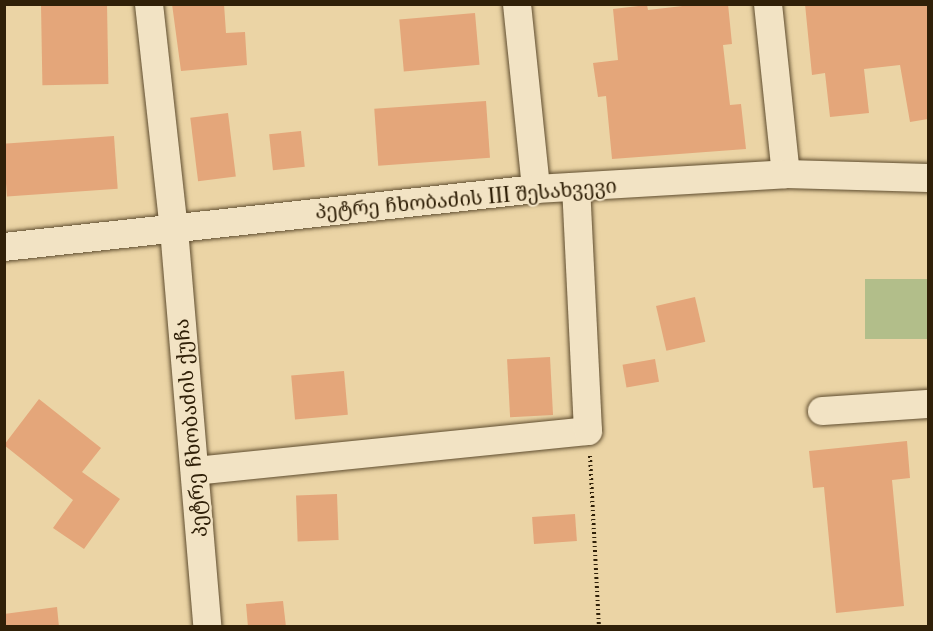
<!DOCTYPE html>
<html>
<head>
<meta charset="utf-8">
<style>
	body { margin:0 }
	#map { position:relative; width:933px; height:631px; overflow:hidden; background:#ebd4a5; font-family:"Libre Caslon Text","Noto Serif Georgian",serif }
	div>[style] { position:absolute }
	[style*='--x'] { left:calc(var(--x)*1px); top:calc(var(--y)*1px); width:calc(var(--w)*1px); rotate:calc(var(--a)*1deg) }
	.green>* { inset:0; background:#b2be8a; transform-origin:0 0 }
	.building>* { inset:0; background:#e4a67a; transform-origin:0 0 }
	.path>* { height:4px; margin-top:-2px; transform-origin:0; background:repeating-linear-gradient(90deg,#302008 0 1.5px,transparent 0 4.5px) }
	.roads { filter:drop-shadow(0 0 2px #5f4d2f) drop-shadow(0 0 2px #5f4d2f) }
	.minor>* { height:28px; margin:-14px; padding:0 14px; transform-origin:14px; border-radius:14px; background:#f2e3c4 }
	span { translate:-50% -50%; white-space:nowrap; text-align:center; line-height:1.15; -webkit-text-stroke:4.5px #f2e3c4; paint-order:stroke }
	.street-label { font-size:20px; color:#302008 }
	.frame { position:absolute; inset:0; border:6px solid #302008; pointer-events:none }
</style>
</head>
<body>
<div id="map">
	<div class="green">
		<div style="left:928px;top:279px;width:60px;height:63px;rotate:90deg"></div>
	</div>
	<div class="building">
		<div style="left:107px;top:4px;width:80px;height:66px;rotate:89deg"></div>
		<div style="clip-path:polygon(172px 4px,224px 4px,226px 33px,245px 32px,247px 65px,181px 71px)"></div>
		<div style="clip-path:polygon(700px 4px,728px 4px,732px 44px,723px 45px,730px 105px,741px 104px,746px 149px,612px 159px,606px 96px,598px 97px,593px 63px,618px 60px,613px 9px,647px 5px,648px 10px)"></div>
		<div style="clip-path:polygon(805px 4px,928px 4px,928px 119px,910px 122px,900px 65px,864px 69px,869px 113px,830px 117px,825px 73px,812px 75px)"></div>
		<div style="left:475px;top:13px;width:52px;height:76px;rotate:85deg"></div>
		<div style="left:486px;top:101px;width:57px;height:112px;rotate:86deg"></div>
		<div style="left:228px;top:113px;width:64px;height:38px;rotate:83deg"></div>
		<div style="left:301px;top:131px;width:36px;height:32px;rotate:84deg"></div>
		<div style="left:114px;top:136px;width:53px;height:111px;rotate:86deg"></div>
		<div style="left:695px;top:297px;width:46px;height:40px;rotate:77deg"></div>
		<div style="left:550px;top:357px;width:58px;height:43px;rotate:87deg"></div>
		<div style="left:655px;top:359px;width:23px;height:33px;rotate:80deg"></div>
		<div style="left:344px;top:371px;width:44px;height:53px;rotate:85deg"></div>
		<div style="clip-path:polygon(39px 399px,101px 448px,82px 472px,120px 499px,84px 549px,53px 528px,73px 500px,4px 445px)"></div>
		<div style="clip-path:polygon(907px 441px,910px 478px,892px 480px,904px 606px,836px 613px,824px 487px,813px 488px,809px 451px)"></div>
		<div style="left:337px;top:494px;width:46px;height:41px;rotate:88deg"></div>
		<div style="left:575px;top:514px;width:27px;height:43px;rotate:86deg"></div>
		<div style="clip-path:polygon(283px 601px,286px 627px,248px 627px,246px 604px)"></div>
		<div style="clip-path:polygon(57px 607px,59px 627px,4px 627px,4px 614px)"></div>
	</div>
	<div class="path">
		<div style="--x:590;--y:456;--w:170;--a:87"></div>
	</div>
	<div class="roads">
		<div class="minor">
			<div style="--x:149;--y:4;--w:226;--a:83.7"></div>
			<div style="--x:174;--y:229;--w:398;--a:85.2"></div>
			<div style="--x:517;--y:4;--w:186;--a:84.1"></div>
			<div style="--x:768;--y:4;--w:171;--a:84"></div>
			<div style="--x:4;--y:247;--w:535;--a:-6.22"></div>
			<div style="--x:536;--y:189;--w:250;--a:-3.4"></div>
			<div style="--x:786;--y:174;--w:142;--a:1.6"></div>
			<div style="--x:822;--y:411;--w:106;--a:-3.8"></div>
			<div style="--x:195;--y:471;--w:395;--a:-5.8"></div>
			<div style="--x:588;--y:431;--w:243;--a:-92.8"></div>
		</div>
	</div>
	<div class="street-label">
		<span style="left:466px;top:199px;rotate:-5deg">პეტრე ჩხობაძის III შესახვევი</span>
		<span style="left:191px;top:428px;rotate:-95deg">პეტრე ჩხობაძის ქუჩა</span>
	</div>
	<div class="frame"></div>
</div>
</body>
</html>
